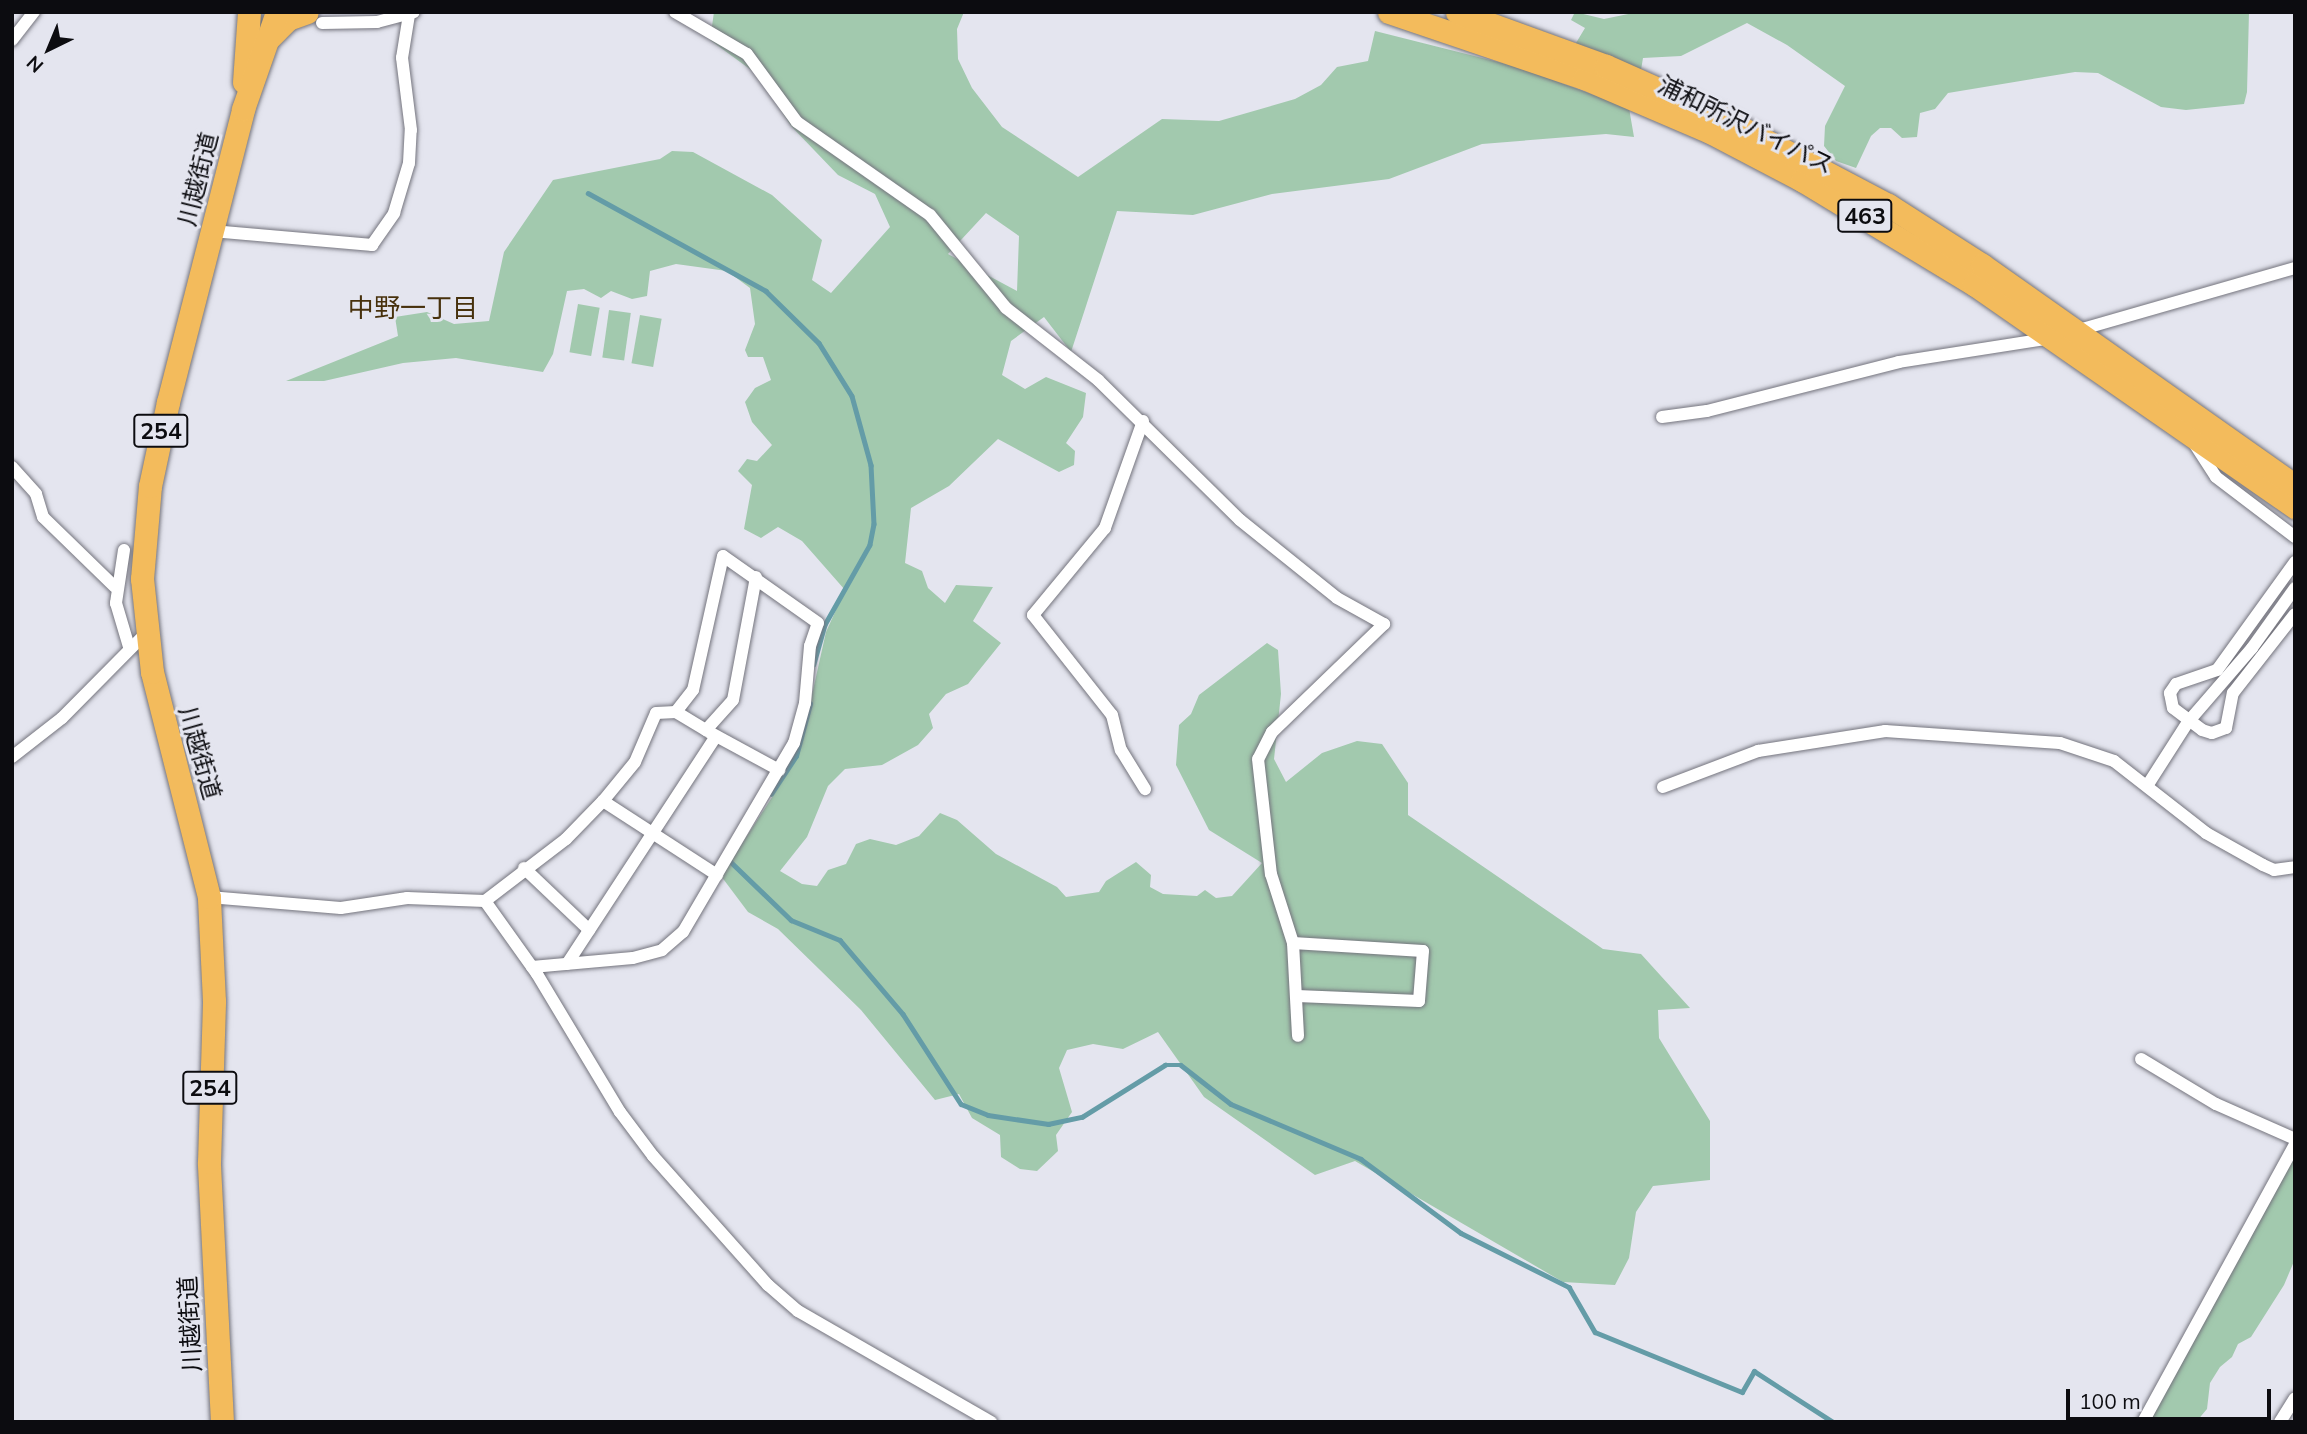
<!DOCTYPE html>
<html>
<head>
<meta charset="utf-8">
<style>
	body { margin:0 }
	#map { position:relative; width:2307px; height:1434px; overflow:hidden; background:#e4e5ef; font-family:Mulish,"Noto Sans JP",sans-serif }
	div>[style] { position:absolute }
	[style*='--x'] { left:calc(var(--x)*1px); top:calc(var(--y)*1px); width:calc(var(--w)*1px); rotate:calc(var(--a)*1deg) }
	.green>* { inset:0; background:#a2c9ae; transform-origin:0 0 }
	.stream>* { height:4.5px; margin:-2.25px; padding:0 2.25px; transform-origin:2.25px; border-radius:2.25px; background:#649ca7 }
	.roads { filter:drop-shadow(0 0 2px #74747d) drop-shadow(0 0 2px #74747d) }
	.street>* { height:12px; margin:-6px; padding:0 6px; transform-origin:6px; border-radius:6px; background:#fff }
	.highway>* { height:23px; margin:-11.5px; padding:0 11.5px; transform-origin:11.5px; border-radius:11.5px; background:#f3bb5c }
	span { translate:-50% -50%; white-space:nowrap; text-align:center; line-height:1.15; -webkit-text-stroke:6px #e4e5ef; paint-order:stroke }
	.shield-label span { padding:2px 5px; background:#e4e5ef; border:2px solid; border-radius:5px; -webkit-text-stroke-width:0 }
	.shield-label { font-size:23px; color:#0c0c10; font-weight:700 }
	.street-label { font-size:24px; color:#0c0c10 }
	.neighbourhood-label { font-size:26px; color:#47310c }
	.frame { position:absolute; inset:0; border:14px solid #0c0c10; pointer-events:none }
	.north { position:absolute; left:14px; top:14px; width:70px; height:70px; -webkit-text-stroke:5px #e4e5ef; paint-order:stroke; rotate:223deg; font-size:19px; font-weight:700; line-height:28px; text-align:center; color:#0c0c10 }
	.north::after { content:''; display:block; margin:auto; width:24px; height:32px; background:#0c0c10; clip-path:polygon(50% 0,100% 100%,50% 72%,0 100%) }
	.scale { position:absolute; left:2066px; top:1389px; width:205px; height:32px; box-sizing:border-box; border:4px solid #0c0c10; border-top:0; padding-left:9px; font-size:21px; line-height:24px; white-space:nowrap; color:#0c0c10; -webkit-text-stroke:5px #e4e5ef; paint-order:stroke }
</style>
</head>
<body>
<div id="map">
	<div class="green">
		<div style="clip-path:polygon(evenodd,714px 12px,964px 12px,957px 29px,958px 59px,972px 88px,1002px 127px,1078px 177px,1162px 119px,1219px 121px,1295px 99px,1321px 85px,1337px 67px,1368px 61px,1375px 31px,1518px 67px,1629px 108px,1634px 137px,1606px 134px,1482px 144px,1389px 179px,1272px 194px,1193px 215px,1117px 211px,1071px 352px,1044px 317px,1011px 341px,1002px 375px,1025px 389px,1046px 377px,1086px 393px,1083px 417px,1066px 443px,1075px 451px,1074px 465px,1059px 472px,998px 439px,949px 486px,911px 508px,905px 563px,922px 571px,928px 588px,945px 603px,956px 585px,993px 587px,973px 621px,1001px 643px,968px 684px,946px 694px,929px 714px,933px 728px,918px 745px,882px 765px,845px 769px,828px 786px,807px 837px,780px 871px,802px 884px,817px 886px,828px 870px,846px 864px,856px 844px,870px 839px,896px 845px,919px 836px,940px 813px,957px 820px,996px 854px,1057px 887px,1066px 897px,1099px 892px,1106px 881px,1136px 862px,1151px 875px,1150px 887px,1163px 894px,1197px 896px,1205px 890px,1216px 898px,1232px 896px,1262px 863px,1209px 830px,1176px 765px,1179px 725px,1191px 714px,1199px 695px,1267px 643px,1278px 650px,1281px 694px,1274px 759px,1286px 782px,1322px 753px,1357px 741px,1382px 744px,1408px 783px,1408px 815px,1603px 949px,1641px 954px,1690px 1008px,1658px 1010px,1659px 1038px,1710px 1121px,1710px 1180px,1653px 1186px,1636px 1212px,1629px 1258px,1615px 1285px,1563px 1282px,1355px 1161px,1315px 1175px,1204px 1097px,1158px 1032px,1123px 1049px,1093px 1044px,1067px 1050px,1059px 1068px,1072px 1112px,1056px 1135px,1058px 1151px,1037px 1171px,1020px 1169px,1001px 1157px,1000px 1135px,972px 1118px,959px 1094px,935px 1100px,861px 1010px,778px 929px,748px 912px,721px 876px,798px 757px,826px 632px,845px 590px,802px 541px,778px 527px,761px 538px,744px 529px,752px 485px,738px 471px,747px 459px,757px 461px,772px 445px,752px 422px,745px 402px,755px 388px,771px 380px,763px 357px,748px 357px,745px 350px,755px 324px,750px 288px,727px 271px,676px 264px,650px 271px,647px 296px,632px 299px,611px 291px,601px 298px,584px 289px,567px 291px,553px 354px,543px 372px,456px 358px,403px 363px,324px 381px,286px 381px,398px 336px,395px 317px,427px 312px,454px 324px,489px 321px,504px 252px,553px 180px,660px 159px,672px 151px,693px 152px,772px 195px,822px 240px,812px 280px,831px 293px,890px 227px,875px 194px,838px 175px,791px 126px,758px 75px,710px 40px,714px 12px,986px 213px,1019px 236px,1017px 291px,948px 254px,986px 213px)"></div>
		<div style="clip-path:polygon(1575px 12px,1604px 19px,1638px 12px,2249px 12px,2247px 92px,2244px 104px,2186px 110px,2161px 107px,2098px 73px,2075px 72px,1948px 93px,1935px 109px,1920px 113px,1917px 137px,1902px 138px,1891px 128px,1880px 128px,1871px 136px,1856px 168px,1836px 161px,1824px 146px,1825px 126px,1845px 86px,1787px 45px,1747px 23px,1681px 56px,1643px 58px,1641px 70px,1573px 48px,1585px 28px,1571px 20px)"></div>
		<div style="left:578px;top:304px;width:22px;height:49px;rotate:10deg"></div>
		<div style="left:609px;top:310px;width:22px;height:48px;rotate:8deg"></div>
		<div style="left:640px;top:315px;width:22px;height:49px;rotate:10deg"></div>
		<div style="clip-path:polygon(2295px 1157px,2295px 1259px,2284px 1285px,2251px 1337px,2238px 1344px,2232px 1357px,2220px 1367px,2210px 1383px,2207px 1409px,2196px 1422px,2149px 1422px,2283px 1171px)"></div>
	</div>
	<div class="stream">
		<div style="--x:588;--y:193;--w:203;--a:28.8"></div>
		<div style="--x:766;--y:291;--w:74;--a:44.5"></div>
		<div style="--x:819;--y:343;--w:62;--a:58.1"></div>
		<div style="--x:852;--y:396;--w:72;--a:74.6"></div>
		<div style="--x:871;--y:465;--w:59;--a:87.1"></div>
		<div style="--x:874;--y:524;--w:21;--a:101"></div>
		<div style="--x:870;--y:545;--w:92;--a:119.4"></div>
		<div style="--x:825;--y:625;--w:41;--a:105.8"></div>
		<div style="--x:771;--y:794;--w:45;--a:-56.7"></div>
		<div style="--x:796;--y:756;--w:54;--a:-74.9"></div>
		<div style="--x:730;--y:861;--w:85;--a:44"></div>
		<div style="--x:791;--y:920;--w:53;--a:22.2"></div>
		<div style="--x:840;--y:940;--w:97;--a:49.6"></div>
		<div style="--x:903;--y:1014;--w:107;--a:57.2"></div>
		<div style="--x:961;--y:1104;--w:29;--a:22"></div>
		<div style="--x:988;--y:1115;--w:61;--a:8.5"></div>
		<div style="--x:1048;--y:1124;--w:35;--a:-12"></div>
		<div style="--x:1082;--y:1117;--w:98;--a:-32.1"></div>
		<div style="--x:1165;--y:1065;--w:16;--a:0"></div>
		<div style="--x:1181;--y:1065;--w:63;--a:38"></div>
		<div style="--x:1231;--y:1104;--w:141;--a:22.9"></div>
		<div style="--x:1361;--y:1159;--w:124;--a:36.5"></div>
		<div style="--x:1461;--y:1233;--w:121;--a:26.6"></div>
		<div style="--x:1569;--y:1287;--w:52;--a:60"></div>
		<div style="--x:1595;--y:1332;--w:159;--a:22.2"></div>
		<div style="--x:1742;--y:1392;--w:24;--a:-60"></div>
		<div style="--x:1754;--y:1371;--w:94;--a:32.8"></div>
	</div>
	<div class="roads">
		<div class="street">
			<div style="--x:675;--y:12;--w:83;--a:30.3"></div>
			<div style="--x:747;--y:54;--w:84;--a:53.7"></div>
			<div style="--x:797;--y:122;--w:162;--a:35"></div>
			<div style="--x:930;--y:215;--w:120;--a:50.7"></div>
			<div style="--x:1006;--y:308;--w:117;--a:38"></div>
			<div style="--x:1098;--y:380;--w:199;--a:44.6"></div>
			<div style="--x:1240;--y:520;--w:124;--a:38.8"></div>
			<div style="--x:1337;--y:598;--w:54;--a:29"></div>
			<div style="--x:1384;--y:624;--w:156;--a:136"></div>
			<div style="--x:1272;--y:732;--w:30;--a:117"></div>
			<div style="--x:1258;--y:759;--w:116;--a:83.6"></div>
			<div style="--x:1271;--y:874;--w:72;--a:72.3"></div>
			<div style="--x:1293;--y:943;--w:93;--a:86.9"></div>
			<div style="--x:322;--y:23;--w:55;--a:-1"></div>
			<div style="--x:377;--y:22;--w:38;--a:-15"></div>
			<div style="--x:12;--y:40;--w:36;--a:-52"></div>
			<div style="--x:212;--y:231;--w:161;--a:5"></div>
			<div style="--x:372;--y:245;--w:39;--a:-55"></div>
			<div style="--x:394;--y:213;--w:52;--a:-73.3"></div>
			<div style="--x:409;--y:163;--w:33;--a:-87"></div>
			<div style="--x:411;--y:130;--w:73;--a:-97.1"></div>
			<div style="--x:402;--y:58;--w:44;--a:-80.8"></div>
			<div style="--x:2075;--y:331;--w:229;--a:-16"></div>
			<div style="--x:1662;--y:417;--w:45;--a:-7.6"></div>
			<div style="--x:1707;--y:411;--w:198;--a:-14.3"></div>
			<div style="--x:1899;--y:362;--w:156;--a:-8.9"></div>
			<div style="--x:1143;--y:421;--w:114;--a:109.6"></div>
			<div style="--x:1105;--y:528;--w:113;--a:129.6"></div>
			<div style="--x:1033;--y:615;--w:127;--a:51.7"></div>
			<div style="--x:1112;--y:715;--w:36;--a:76"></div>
			<div style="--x:1121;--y:750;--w:46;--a:58.4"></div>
			<div style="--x:2194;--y:443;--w:40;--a:57.1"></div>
			<div style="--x:2216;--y:477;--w:99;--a:37.2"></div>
			<div style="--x:12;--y:467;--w:36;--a:48"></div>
			<div style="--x:36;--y:494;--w:24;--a:73"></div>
			<div style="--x:43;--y:517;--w:100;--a:44.2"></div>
			<div style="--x:124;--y:550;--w:54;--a:98.6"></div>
			<div style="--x:116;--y:603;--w:46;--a:73.5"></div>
			<div style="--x:2295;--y:562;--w:133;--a:125.8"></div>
			<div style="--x:2217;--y:670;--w:43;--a:161.1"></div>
			<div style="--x:2176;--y:684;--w:11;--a:124"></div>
			<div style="--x:2170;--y:693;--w:15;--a:79"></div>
			<div style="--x:2173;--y:708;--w:36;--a:37"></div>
			<div style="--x:2202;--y:730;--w:10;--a:17"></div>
			<div style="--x:2212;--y:733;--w:15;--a:-20"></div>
			<div style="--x:2226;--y:728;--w:36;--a:-79"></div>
			<div style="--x:2233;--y:693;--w:100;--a:-51.9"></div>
			<div style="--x:709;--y:732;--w:80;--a:28.5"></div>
			<div style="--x:12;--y:757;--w:63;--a:-38"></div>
			<div style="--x:62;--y:718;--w:118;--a:-45.3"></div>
			<div style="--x:2147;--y:786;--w:76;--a:-57.4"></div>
			<div style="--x:2188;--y:722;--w:98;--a:-49.1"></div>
			<div style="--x:2252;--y:648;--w:74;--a:-54.4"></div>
			<div style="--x:1663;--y:787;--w:102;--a:-20.8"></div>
			<div style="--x:1758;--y:751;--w:129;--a:-8.9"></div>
			<div style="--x:1885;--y:731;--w:175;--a:3.9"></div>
			<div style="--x:2060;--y:743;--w:57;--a:18.4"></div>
			<div style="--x:2114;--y:761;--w:117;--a:38"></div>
			<div style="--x:2206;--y:833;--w:65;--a:29.3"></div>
			<div style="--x:2263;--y:865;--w:12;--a:24"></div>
			<div style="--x:2274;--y:870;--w:21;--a:-8"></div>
			<div style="--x:603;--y:801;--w:136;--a:33"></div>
			<div style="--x:524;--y:868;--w:90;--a:43.6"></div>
			<div style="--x:209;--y:897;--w:132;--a:4.8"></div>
			<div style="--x:341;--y:908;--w:67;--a:-8.6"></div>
			<div style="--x:407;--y:898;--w:78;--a:2.2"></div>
			<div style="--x:485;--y:901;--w:90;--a:54.5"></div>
			<div style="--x:537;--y:974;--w:161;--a:59"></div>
			<div style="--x:620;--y:1112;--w:55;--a:53.1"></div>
			<div style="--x:653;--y:1156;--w:173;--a:48.3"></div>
			<div style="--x:768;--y:1285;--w:40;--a:41"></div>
			<div style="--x:798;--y:1311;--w:223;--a:29.9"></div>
			<div style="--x:485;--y:901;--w:102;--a:-37.4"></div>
			<div style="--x:566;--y:839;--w:53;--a:-45.8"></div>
			<div style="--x:603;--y:801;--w:50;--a:-50.6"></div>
			<div style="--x:635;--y:762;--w:53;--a:-66.8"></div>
			<div style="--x:656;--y:713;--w:20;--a:-3"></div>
			<div style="--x:676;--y:712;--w:35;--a:31"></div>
			<div style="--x:706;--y:730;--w:40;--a:-48"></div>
			<div style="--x:733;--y:700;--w:125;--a:-79.4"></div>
			<div style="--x:1293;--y:943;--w:130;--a:3.5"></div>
			<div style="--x:1423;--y:951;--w:50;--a:94.6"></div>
			<div style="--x:1419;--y:1001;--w:122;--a:-177.7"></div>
			<div style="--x:567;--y:964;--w:272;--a:-56.8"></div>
			<div style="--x:532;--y:967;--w:101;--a:-5.1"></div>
			<div style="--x:633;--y:958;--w:30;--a:-15"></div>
			<div style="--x:662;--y:950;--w:28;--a:-41"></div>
			<div style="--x:683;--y:932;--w:219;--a:-59.6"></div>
			<div style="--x:794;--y:743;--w:41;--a:-74.6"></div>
			<div style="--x:805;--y:703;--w:57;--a:-85"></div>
			<div style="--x:810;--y:646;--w:24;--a:-71"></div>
			<div style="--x:818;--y:623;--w:116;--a:-144.8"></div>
			<div style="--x:723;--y:556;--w:137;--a:102.6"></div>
			<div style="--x:693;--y:690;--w:28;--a:128"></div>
			<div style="--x:2141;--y:1059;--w:87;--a:31"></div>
			<div style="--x:2216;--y:1104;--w:86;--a:23.9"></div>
			<div style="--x:2143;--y:1422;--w:317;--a:-61.3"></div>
			<div style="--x:2280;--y:1422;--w:28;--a:-58"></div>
		</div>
		<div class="highway">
			<div style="--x:1389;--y:12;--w:206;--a:18.7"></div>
			<div style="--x:1584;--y:78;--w:137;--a:23.2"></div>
			<div style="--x:1710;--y:132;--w:104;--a:27.6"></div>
			<div style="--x:1802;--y:180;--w:201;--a:31.2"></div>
			<div style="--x:1974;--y:284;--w:391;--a:34.8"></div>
			<div style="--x:1457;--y:12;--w:158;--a:19.9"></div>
			<div style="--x:1606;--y:66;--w:124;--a:23.9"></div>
			<div style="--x:1719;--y:116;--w:191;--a:27.8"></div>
			<div style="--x:1888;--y:205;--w:112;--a:32.6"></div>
			<div style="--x:1982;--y:265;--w:383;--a:35.2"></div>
			<div style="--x:270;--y:37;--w:25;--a:-45"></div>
			<div style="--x:288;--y:19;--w:20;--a:-20"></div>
			<div style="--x:244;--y:82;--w:70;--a:-85.9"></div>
			<div style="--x:222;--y:1422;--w:260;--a:-92.9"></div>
			<div style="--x:209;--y:1162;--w:161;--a:-88.2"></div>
			<div style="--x:214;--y:1001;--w:104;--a:-92.8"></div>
			<div style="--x:209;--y:897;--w:232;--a:-104.2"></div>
			<div style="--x:152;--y:672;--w:94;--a:-96.1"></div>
			<div style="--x:142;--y:579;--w:93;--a:-85.1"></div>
			<div style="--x:150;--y:486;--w:86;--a:-77.9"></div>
			<div style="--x:168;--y:402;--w:302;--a:-75.6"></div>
			<div style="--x:243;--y:109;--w:103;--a:-70.7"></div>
		</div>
	</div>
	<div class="shield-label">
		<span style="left:1865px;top:216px">463</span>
		<span style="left:161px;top:431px">254</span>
		<span style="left:210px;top:1088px">254</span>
	</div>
	<div class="street-label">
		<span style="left:1746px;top:125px;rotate:26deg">浦和所沢バイパス</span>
		<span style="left:198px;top:179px;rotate:-76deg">川越街道</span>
		<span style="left:200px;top:753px;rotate:74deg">川越街道</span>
		<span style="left:190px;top:1324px;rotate:-93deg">川越街道</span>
	</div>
	<div class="neighbourhood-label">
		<span style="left:413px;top:308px">中野一丁目</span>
	</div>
	<div class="frame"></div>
	<div class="north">N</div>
	<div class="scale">100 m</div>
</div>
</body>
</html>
